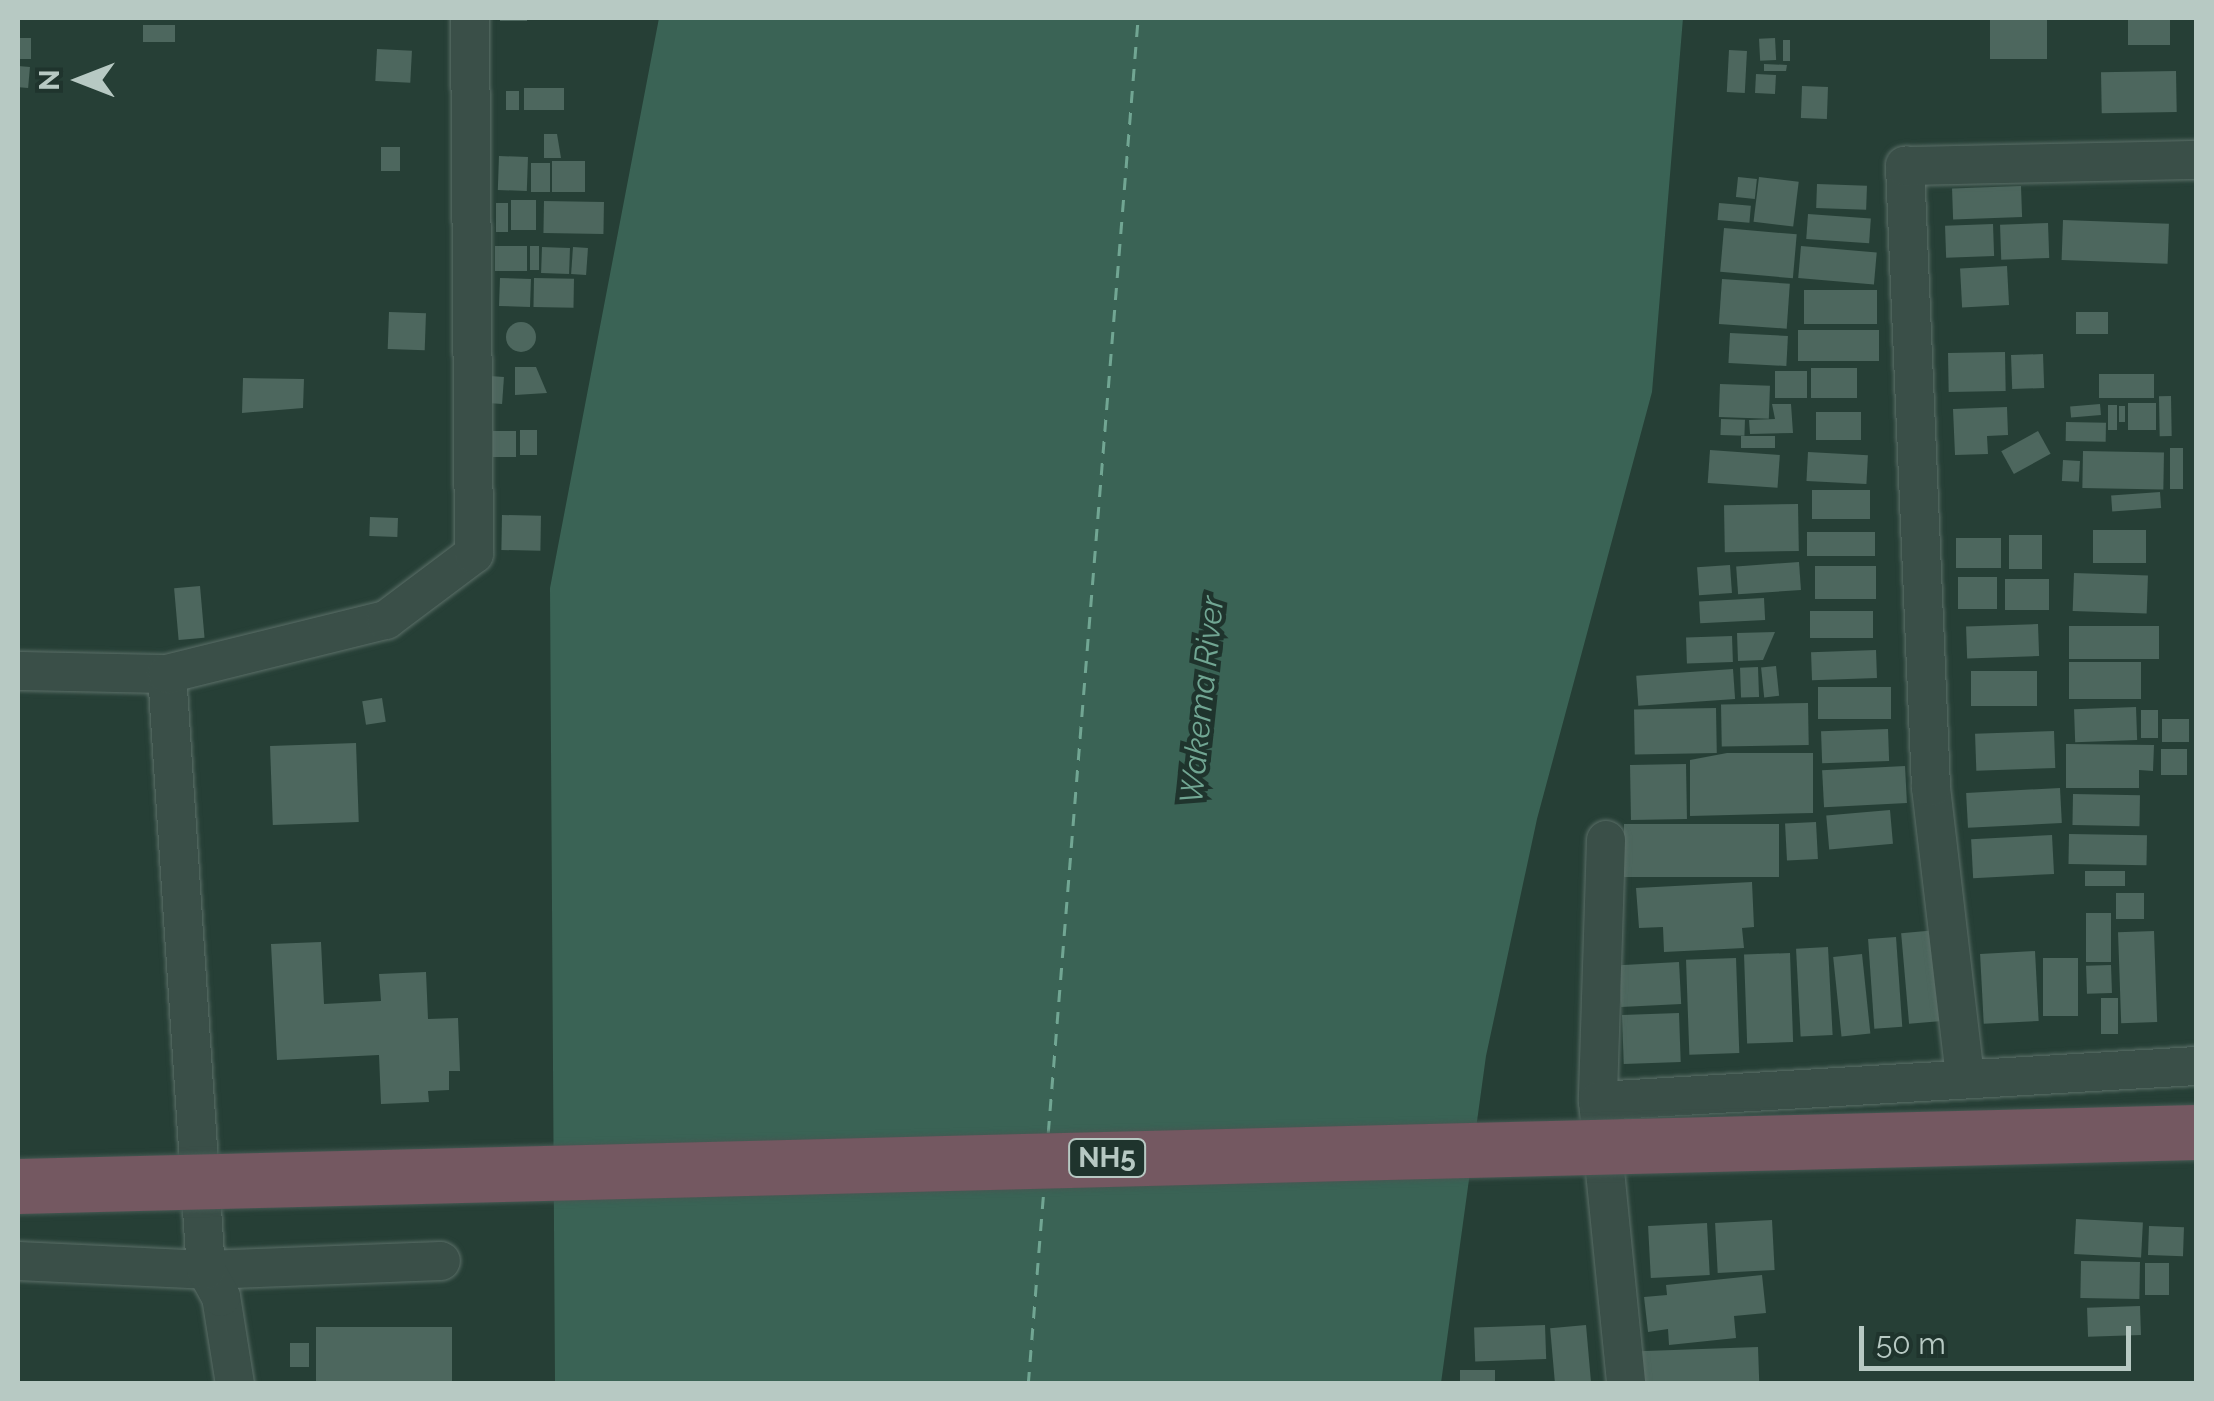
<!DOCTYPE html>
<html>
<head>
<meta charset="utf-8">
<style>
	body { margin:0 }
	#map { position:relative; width:2214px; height:1401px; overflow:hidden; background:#263f36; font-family:Raleway,sans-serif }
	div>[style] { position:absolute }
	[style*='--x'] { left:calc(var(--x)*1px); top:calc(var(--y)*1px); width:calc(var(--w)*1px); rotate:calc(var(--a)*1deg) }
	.water>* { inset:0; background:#3a6355 }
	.ferry>* { height:2.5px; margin-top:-1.25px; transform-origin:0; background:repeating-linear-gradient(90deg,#71a693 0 12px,transparent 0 22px) }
	.building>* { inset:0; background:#4d675e; transform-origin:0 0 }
	.round { border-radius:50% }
	.roads { filter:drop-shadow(0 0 2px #5b6f68) drop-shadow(0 0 2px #5b6f68) }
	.street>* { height:38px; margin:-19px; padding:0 19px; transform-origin:19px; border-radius:19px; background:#3a4f48 }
	.bridges { filter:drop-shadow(0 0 2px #455953) drop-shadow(0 0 2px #455953) }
	.highway-bridge>* { height:55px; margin:-27.5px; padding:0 27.5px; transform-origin:27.5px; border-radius:27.5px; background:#745861 }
	span { translate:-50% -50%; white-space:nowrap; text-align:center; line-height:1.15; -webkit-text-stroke:9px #1f342d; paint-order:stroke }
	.shield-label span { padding:2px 8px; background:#1f342d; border:2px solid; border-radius:8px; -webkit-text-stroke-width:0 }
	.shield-label { font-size:28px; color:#b7c9c3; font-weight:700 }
	.water-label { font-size:32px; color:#71a693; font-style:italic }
	.frame { position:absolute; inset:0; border:20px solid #b7c9c3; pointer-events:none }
	.north { position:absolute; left:30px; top:30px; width:100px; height:100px; -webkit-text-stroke:8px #1f342d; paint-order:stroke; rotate:270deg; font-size:28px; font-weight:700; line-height:40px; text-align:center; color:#b7c9c3 }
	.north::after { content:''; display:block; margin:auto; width:35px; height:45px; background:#b7c9c3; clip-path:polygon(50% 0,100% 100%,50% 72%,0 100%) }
	.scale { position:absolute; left:1859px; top:1326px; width:272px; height:45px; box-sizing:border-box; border:5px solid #b7c9c3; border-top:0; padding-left:12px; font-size:30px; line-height:35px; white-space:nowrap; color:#b7c9c3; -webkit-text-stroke:8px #1f342d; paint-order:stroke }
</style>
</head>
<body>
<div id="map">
	<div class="water">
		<div style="clip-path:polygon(659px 18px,1683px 18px,1652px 392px,1537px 819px,1486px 1056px,1441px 1383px,555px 1384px,550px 588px)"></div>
	</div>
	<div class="ferry">
		<div style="--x:1048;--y:1133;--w:1119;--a:-85.39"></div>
		<div style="--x:1028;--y:1384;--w:199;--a:-85.4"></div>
	</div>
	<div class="building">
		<div style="left:500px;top:18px;width:27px;height:3px"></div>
		<div style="left:1990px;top:18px;width:57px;height:41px"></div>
		<div style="left:2128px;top:18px;width:42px;height:27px"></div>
		<div style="left:143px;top:25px;width:32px;height:17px"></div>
		<div style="left:18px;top:38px;width:13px;height:21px"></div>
		<div style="left:1775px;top:38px;width:22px;height:16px;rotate:87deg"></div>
		<div style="left:1783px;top:40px;width:7px;height:21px"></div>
		<div style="left:377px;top:49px;width:35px;height:32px;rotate:3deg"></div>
		<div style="left:1729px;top:50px;width:18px;height:42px;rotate:3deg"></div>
		<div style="clip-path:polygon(1764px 64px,1787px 65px,1786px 71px,1764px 71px)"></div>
		<div style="left:18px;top:66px;width:12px;height:21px;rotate:5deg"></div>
		<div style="left:2176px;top:71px;width:41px;height:75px;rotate:89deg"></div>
		<div style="left:1756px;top:74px;width:20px;height:19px;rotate:3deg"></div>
		<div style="left:1802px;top:86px;width:26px;height:32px;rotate:2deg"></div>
		<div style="left:564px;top:88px;width:22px;height:40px;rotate:90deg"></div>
		<div style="left:506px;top:91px;width:13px;height:19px"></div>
		<div style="clip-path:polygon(544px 134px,557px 134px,561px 158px,544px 158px)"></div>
		<div style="left:381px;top:147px;width:19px;height:24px"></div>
		<div style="left:499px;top:156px;width:29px;height:34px;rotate:2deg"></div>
		<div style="left:585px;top:161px;width:31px;height:33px;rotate:90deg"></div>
		<div style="left:531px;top:163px;width:19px;height:29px"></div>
		<div style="left:1738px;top:177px;width:19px;height:20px;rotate:6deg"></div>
		<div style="left:1759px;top:177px;width:40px;height:45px;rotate:7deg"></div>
		<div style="left:1817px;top:184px;width:50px;height:24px;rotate:2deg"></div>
		<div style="left:2021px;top:186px;width:31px;height:69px;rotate:88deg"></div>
		<div style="left:511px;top:200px;width:25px;height:30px"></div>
		<div style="left:544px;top:201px;width:60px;height:32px;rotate:1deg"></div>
		<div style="left:496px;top:203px;width:12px;height:29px"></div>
		<div style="left:1719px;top:203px;width:32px;height:17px;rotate:5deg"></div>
		<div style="left:1808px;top:214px;width:63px;height:25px;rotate:4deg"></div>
		<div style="left:2063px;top:220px;width:106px;height:40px;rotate:2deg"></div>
		<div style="left:2048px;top:223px;width:35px;height:48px;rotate:88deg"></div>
		<div style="left:1993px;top:224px;width:32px;height:48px;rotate:88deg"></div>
		<div style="left:1724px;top:228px;width:73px;height:44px;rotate:5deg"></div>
		<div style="left:495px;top:246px;width:32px;height:25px"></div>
		<div style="left:530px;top:246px;width:9px;height:24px"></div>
		<div style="left:1801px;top:246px;width:76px;height:32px;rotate:5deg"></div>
		<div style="left:542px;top:247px;width:28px;height:26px;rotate:2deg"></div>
		<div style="left:573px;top:247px;width:15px;height:27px;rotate:4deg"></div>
		<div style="left:2007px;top:266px;width:39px;height:47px;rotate:87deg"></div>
		<div style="left:500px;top:278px;width:31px;height:28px;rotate:2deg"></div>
		<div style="left:534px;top:278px;width:40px;height:29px;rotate:1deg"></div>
		<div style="left:1722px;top:279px;width:68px;height:45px;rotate:4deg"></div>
		<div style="left:1804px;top:290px;width:73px;height:34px"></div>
		<div style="left:389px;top:312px;width:37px;height:37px;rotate:2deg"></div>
		<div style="left:2076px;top:312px;width:32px;height:22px"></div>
		<div class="round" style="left:506px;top:322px;width:30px;height:30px"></div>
		<div style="left:1879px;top:330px;width:31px;height:81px;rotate:90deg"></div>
		<div style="left:1730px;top:333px;width:58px;height:30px;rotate:3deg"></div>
		<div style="left:2005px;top:352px;width:39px;height:57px;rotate:89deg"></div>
		<div style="left:2043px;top:354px;width:34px;height:32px;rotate:88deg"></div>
		<div style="clip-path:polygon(515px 367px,536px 367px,547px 393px,515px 395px)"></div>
		<div style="left:1857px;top:368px;width:30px;height:46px;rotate:90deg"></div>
		<div style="left:1775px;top:371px;width:32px;height:27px"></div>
		<div style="left:2099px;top:374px;width:55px;height:24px"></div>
		<div style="left:490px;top:376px;width:14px;height:27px;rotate:4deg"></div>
		<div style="clip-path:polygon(243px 378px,304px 379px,303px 408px,242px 413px)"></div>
		<div style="left:1720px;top:384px;width:50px;height:33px;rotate:2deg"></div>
		<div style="left:2171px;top:396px;width:40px;height:12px;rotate:89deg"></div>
		<div style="left:2128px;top:403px;width:28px;height:27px"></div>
		<div style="clip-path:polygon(1772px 404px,1791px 404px,1793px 433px,1750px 434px,1749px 420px,1775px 419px)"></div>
		<div style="left:2100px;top:404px;width:11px;height:30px;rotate:85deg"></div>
		<div style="left:2108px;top:405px;width:9px;height:25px"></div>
		<div style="left:2119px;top:406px;width:6px;height:16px"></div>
		<div style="clip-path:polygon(2007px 407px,2008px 435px,1987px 436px,1988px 454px,1955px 455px,1953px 409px)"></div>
		<div style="left:1861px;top:412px;width:28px;height:45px;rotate:90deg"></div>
		<div style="left:1721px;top:419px;width:24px;height:16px;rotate:2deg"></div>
		<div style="left:2066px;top:422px;width:40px;height:19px;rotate:1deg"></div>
		<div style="left:520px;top:430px;width:17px;height:25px"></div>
		<div style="left:493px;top:431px;width:23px;height:26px"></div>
		<div style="left:2038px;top:431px;width:26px;height:42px;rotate:61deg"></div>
		<div style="left:1775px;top:436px;width:12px;height:34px;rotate:90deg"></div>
		<div style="left:2170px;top:448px;width:13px;height:41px"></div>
		<div style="left:1710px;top:450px;width:70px;height:33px;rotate:4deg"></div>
		<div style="left:2083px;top:451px;width:81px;height:37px;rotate:1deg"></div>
		<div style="left:1808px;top:452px;width:60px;height:29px;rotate:3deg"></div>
		<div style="left:2063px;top:460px;width:17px;height:21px;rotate:3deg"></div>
		<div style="left:1812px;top:490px;width:58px;height:29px"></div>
		<div style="left:2160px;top:492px;width:16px;height:49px;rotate:86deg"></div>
		<div style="left:1798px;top:504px;width:47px;height:74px;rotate:89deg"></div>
		<div style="left:502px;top:515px;width:39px;height:35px;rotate:1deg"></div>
		<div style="left:370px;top:517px;width:28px;height:19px;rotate:2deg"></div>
		<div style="left:2093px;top:530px;width:53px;height:33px"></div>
		<div style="left:1807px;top:532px;width:68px;height:24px"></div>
		<div style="left:2009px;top:535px;width:33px;height:34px"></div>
		<div style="left:1956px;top:538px;width:45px;height:30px"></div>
		<div style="left:1799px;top:562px;width:28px;height:63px;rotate:86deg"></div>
		<div style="left:1730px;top:565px;width:28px;height:33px;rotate:86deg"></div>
		<div style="left:1876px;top:566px;width:33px;height:61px;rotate:90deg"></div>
		<div style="left:2074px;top:573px;width:74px;height:38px;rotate:2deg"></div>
		<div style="left:1958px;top:577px;width:39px;height:32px"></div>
		<div style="left:2005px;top:579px;width:44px;height:31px"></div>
		<div style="left:200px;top:586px;width:52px;height:26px;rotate:85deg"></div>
		<div style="left:1764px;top:598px;width:22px;height:65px;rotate:87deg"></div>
		<div style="left:1873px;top:611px;width:27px;height:63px;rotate:90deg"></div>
		<div style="left:2038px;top:624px;width:32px;height:72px;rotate:88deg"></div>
		<div style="left:2069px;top:626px;width:90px;height:33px"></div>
		<div style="clip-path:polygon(1775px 632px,1763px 660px,1738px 661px,1737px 633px)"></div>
		<div style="left:1732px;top:636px;width:26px;height:46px;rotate:88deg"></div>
		<div style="left:1876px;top:650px;width:28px;height:65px;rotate:88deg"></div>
		<div style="left:2069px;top:662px;width:72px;height:37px"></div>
		<div style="left:1776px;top:666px;width:30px;height:15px;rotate:84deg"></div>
		<div style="left:1758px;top:667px;width:30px;height:18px;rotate:88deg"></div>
		<div style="left:1733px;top:669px;width:30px;height:97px;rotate:86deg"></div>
		<div style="left:1971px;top:671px;width:66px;height:35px"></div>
		<div style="left:1891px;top:687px;width:32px;height:73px;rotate:90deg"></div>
		<div style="left:382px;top:698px;width:24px;height:20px;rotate:81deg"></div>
		<div style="left:1808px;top:703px;width:42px;height:87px;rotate:89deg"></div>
		<div style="left:2136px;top:707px;width:33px;height:62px;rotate:88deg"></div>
		<div style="left:1716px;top:708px;width:45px;height:82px;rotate:89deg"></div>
		<div style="left:2141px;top:710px;width:17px;height:28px"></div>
		<div style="left:2189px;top:719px;width:23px;height:27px;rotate:90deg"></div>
		<div style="left:1888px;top:729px;width:32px;height:67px;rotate:88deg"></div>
		<div style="left:2054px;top:731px;width:37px;height:79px;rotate:88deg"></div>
		<div style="left:356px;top:743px;width:79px;height:86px;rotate:88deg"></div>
		<div style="clip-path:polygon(2066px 744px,2154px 745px,2153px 771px,2139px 770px,2139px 788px,2066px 788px)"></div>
		<div style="left:2161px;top:749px;width:26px;height:26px"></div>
		<div style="clip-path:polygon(1727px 753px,1813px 753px,1813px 813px,1690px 816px,1690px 760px)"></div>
		<div style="left:1686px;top:764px;width:55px;height:56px;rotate:89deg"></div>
		<div style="left:1905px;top:766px;width:37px;height:83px;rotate:87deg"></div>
		<div style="left:2060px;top:788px;width:35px;height:94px;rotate:87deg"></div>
		<div style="left:2073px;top:794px;width:67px;height:31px;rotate:1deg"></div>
		<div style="left:1890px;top:810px;width:34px;height:64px;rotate:85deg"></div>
		<div style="left:1816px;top:822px;width:37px;height:31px;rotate:87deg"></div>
		<div style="left:1624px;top:824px;width:155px;height:53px"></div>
		<div style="left:2069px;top:834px;width:78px;height:30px;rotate:1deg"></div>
		<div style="left:2052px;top:835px;width:39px;height:81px;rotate:87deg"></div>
		<div style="left:2085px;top:871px;width:40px;height:15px"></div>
		<div style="clip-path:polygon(1752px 882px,1754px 927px,1742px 928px,1744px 948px,1664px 952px,1663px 927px,1639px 928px,1636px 888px)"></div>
		<div style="left:2116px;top:893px;width:28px;height:26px"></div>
		<div style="left:2086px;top:913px;width:25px;height:49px"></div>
		<div style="left:1937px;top:930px;width:91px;height:36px;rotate:85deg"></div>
		<div style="left:2154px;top:931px;width:91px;height:36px;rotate:88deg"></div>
		<div style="left:1896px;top:937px;width:90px;height:28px;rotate:86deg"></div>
		<div style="clip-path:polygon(321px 942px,324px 1004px,381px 1001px,379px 974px,426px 972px,428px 1019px,458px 1018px,460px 1071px,449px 1071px,449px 1090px,428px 1091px,429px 1102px,381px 1104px,379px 1055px,277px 1060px,271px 944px)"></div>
		<div style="left:1828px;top:947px;width:88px;height:32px;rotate:87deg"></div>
		<div style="left:2035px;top:951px;width:70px;height:55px;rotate:87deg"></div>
		<div style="left:1790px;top:953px;width:89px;height:46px;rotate:88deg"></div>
		<div style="left:1862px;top:954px;width:80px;height:29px;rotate:84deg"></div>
		<div style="left:1736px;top:958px;width:95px;height:50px;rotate:88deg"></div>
		<div style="left:2043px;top:958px;width:35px;height:58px"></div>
		<div style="left:1679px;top:962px;width:42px;height:60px;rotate:87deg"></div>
		<div style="left:2111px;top:965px;width:28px;height:25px;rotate:88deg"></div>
		<div style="left:2101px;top:998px;width:17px;height:36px"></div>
		<div style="left:1679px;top:1013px;width:49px;height:57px;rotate:88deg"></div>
		<div style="left:2076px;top:1219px;width:67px;height:35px;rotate:3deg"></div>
		<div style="left:1772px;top:1220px;width:50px;height:57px;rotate:87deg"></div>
		<div style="left:1707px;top:1223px;width:52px;height:59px;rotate:87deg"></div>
		<div style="left:2149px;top:1226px;width:35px;height:29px;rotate:2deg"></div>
		<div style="left:2081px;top:1261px;width:59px;height:37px;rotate:1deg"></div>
		<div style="left:2145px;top:1263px;width:24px;height:32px"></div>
		<div style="clip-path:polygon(1762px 1275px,1766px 1313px,1734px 1316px,1736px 1338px,1669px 1345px,1668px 1329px,1648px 1332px,1644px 1297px,1667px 1295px,1666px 1285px)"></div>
		<div style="left:2140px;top:1306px;width:29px;height:53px;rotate:88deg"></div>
		<div style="left:1545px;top:1325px;width:34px;height:71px;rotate:88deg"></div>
		<div style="left:1586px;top:1325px;width:59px;height:36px;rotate:85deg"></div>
		<div style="left:316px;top:1327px;width:136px;height:57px"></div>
		<div style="left:290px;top:1343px;width:19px;height:24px"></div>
		<div style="left:1758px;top:1347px;width:37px;height:120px;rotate:88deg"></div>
		<div style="left:1495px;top:1370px;width:14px;height:35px;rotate:90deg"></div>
	</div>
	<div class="roads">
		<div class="street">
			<div style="--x:18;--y:671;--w:149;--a:1.2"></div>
			<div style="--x:1606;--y:840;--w:261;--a:91.8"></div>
			<div style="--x:1598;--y:1101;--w:284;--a:84.3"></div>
			<div style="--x:1965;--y:1077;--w:292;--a:-96.7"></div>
			<div style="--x:1931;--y:787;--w:622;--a:-92.4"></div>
			<div style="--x:1905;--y:166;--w:291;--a:-1.2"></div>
			<div style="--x:1598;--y:1101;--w:599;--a:-3.35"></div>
			<div style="--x:18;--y:1261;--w:188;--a:2.7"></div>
			<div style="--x:206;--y:1270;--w:235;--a:-2.2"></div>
			<div style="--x:235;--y:1384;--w:88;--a:-99.1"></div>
			<div style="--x:221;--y:1297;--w:31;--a:-119"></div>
			<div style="--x:206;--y:1270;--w:597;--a:-93.74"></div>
			<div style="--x:167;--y:674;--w:226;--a:-13.9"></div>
			<div style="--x:386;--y:620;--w:110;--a:-36.9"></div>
			<div style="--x:474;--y:554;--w:536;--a:-90.43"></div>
		</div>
	</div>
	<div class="bridges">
		<div class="highway-bridge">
			<div style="--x:18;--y:1186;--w:2179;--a:-1.42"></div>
		</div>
	</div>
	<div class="shield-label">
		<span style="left:1107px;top:1158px">NH5</span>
	</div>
	<div class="water-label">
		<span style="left:1202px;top:700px;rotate:-84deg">Wakema River</span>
	</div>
	<div class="frame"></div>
	<div class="north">N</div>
	<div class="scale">50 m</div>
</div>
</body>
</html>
